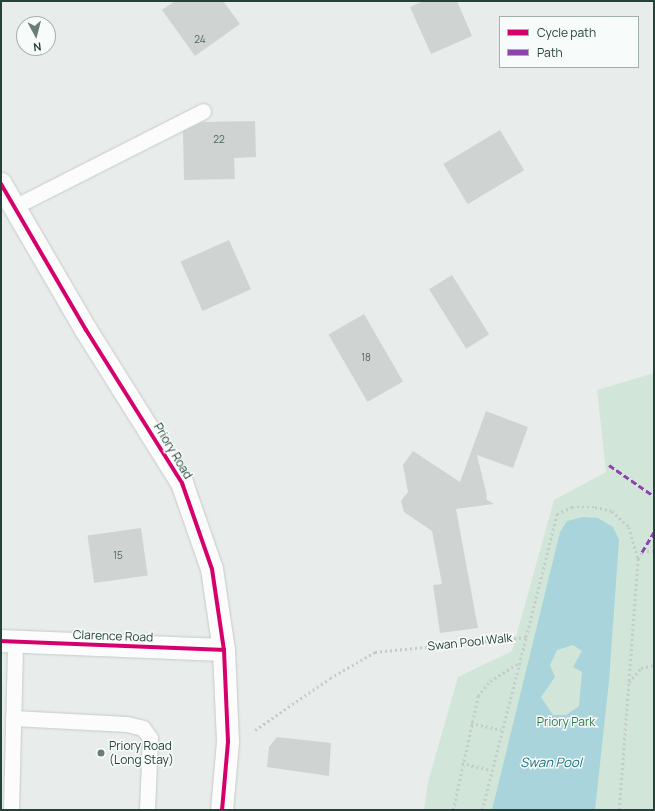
<!DOCTYPE html>
<html>
<head>
<meta charset="utf-8">
<style>
	body { margin:0 }
	#map { position:relative; width:655px; height:811px; overflow:hidden; background:#e8edeb; font-family:Manrope,sans-serif }
	div>[style] { position:absolute }
	[style*='--x'] { left:calc(var(--x)*1px); top:calc(var(--y)*1px); width:calc(var(--w)*1px); rotate:calc(var(--a)*1deg) }
	.green>* { inset:0; background:#d1e6d8 }
	.water>* { inset:0; background:#a9d4db }
	.building>* { inset:0; background:#cfd4d2; transform-origin:0 0 }
	.path>* { height:2.5px; margin-top:-1.25px; transform-origin:0; background:repeating-linear-gradient(90deg,#c3ccca 0 2px,transparent 0 5px) }
	.roads { filter:drop-shadow(0 0 1px #c5cac8) drop-shadow(0 0 1px #c5cac8) }
	.lane>* { height:15px; margin:-7.5px; padding:0 7.5px; transform-origin:7.5px; border-radius:7.5px; background:#fcfcfc }
	.street>* { height:22px; margin:-11px; padding:0 11px; transform-origin:11px; border-radius:11px; background:#fcfcfc }
	.quiet>* { height:3px; margin-top:-1.5px; transform-origin:0; background:repeating-linear-gradient(90deg,#8e44ad 0 6px,transparent 0 9px) }
	.cycleway>* { height:4px; margin:-2px; padding:0 2px; transform-origin:2px; border-radius:2px; background:#d6006c }
	.dots>* { width:11px; height:11px; translate:-50% -50%; box-sizing:border-box; border:2px solid #f7fbf9; border-radius:50% }
	span { translate:-50% -50%; white-space:nowrap; text-align:center; line-height:1.15; -webkit-text-stroke:3px #f7fbf9; paint-order:stroke }
	.number-label { font-size:10px; color:#506761 }
	.number-label span { -webkit-text-stroke-width:0 }
	.street-label { font-size:12px; color:#24423a }
	.park-label { font-size:12px; color:#2d7a4b }
	.poi-label { font-size:12px; color:#24423a }
	.left { translate:0 -50%; text-align:left }
	.water-label { font-size:13px; color:#1c6f80; font-style:italic }
	.frame { position:absolute; inset:0; border:2px solid #24423a; pointer-events:none }
	.legend { position:absolute; left:499px; top:16px; width:140px; height:52px; box-sizing:border-box; background:#f7fbf9; border:1px solid #a3b1ad; margin:0; padding:5px 7px; list-style:none; font-size:12px; color:#24423a }
	.legend li { display:flex; align-items:center; gap:8px; height:20px }
	.legend b { width:20px; border:1px solid #a3b1ad }
	.north { position:absolute; left:16px; top:16px; width:40px; height:40px; box-sizing:border-box; background:#f7fbf9; border:1px solid #a3b1ad; border-radius:50%; rotate:173deg; font-size:11px; font-weight:700; line-height:16px; text-align:center; color:#24423a }
	.north::after { content:''; display:block; margin:auto; width:14px; height:18px; background:#697e78; clip-path:polygon(50% 0,100% 100%,50% 72%,0 100%) }
</style>
</head>
<body>
<div id="map">
	<div class="green">
		<div style="clip-path:polygon(654px 373px,654px 810px,424px 810px,428px 782px,458px 677px,512px 651px,554px 500px,606px 472px,597px 390px)"></div>
	</div>
	<div class="water">
		<div style="clip-path:polygon(evenodd,583px 517px,598px 518px,613px 527px,619px 540px,609px 681px,595px 810px,492px 810px,560px 532px,567px 521px,583px 517px,573px 645px,582px 651px,573px 667px,582px 672px,579px 706px,566px 715px,553px 715px,541px 697px,555px 677px,550px 665px,557px 650px,573px 645px)"></div>
	</div>
	<div class="building">
		<div style="clip-path:polygon(175px 1px,223px 1px,240px 24px,195px 56px,162px 10px)"></div>
		<div style="clip-path:polygon(423px 1px,457px 1px,472px 36px,431px 54px,410px 7px)"></div>
		<div style="clip-path:polygon(255px 121px,256px 157px,234px 158px,235px 179px,184px 180px,183px 131px,202px 122px)"></div>
		<div style="left:500px;top:130px;width:47px;height:66px;rotate:59deg"></div>
		<div style="left:229px;top:240px;width:54px;height:53px;rotate:66deg"></div>
		<div style="left:452px;top:275px;width:70px;height:27px;rotate:58deg"></div>
		<div style="left:364px;top:314px;width:78px;height:41px;rotate:60deg"></div>
		<div style="clip-path:polygon(486px 411px,528px 427px,513px 468px,477px 455px,487px 496px,486px 499px,494px 504px,456px 509px,478px 628px,440px 633px,433px 585px,442px 584px,432px 531px,404px 512px,401px 501px,408px 492px,403px 465px,413px 451px,460px 482px)"></div>
		<div style="left:141px;top:528px;width:48px;height:54px;rotate:82deg"></div>
		<div style="clip-path:polygon(277px 737px,331px 743px,329px 776px,267px 767px,269px 747px)"></div>
	</div>
	<div class="path">
		<div style="--x:629;--y:682;--w:18;--a:-49"></div>
		<div style="--x:641;--y:668;--w:13;--a:-13"></div>
		<div style="--x:471;--y:723;--w:31;--a:13"></div>
		<div style="--x:255;--y:730;--w:91;--a:-34.7"></div>
		<div style="--x:330;--y:678;--w:52;--a:-30"></div>
		<div style="--x:375;--y:652;--w:152;--a:-5.7"></div>
		<div style="--x:526;--y:637;--w:127;--a:-75.9"></div>
		<div style="--x:557;--y:514;--w:17;--a:-25"></div>
		<div style="--x:572;--y:507;--w:23;--a:0"></div>
		<div style="--x:595;--y:507;--w:17;--a:13"></div>
		<div style="--x:612;--y:511;--w:23;--a:43"></div>
		<div style="--x:629;--y:527;--w:33;--a:74"></div>
		<div style="--x:638;--y:559;--w:8;--a:-60"></div>
		<div style="--x:642;--y:552;--w:12;--a:-9"></div>
		<div style="--x:462;--y:763;--w:30;--a:14"></div>
		<div style="--x:453;--y:810;--w:117;--a:-77.6"></div>
		<div style="--x:478;--y:696;--w:19;--a:-51"></div>
		<div style="--x:490;--y:681;--w:32;--a:-32"></div>
		<div style="--x:482;--y:810;--w:179;--a:-75.7"></div>
		<div style="--x:619;--y:810;--w:252;--a:-85.7"></div>
	</div>
	<div class="roads">
		<div class="lane">
			<div style="--x:14;--y:207;--w:212;--a:-26.9"></div>
			<div style="--x:13;--y:718;--w:114;--a:3"></div>
			<div style="--x:127;--y:724;--w:16;--a:14"></div>
			<div style="--x:143;--y:728;--w:12;--a:55"></div>
			<div style="--x:150;--y:738;--w:72;--a:92.4"></div>
			<div style="--x:11;--y:810;--w:168;--a:-88.6"></div>
		</div>
		<div class="street">
			<div style="--x:1;--y:184;--w:169;--a:59.8"></div>
			<div style="--x:86;--y:330;--w:181;--a:57.9"></div>
			<div style="--x:182;--y:483;--w:91;--a:70.8"></div>
			<div style="--x:212;--y:569;--w:82;--a:81.6"></div>
			<div style="--x:224;--y:650;--w:92;--a:87.5"></div>
			<div style="--x:228;--y:742;--w:68;--a:95"></div>
			<div style="--x:1;--y:641;--w:223;--a:2.3"></div>
		</div>
	</div>
	<div class="quiet">
		<div style="--x:609;--y:465;--w:55;--a:34.6"></div>
		<div style="--x:642;--y:552;--w:23;--a:-59"></div>
	</div>
	<div class="cycleway">
		<div style="--x:1;--y:184;--w:169;--a:59.8"></div>
		<div style="--x:86;--y:330;--w:181;--a:57.9"></div>
		<div style="--x:182;--y:483;--w:91;--a:70.8"></div>
		<div style="--x:212;--y:569;--w:82;--a:81.6"></div>
		<div style="--x:224;--y:650;--w:92;--a:87.5"></div>
		<div style="--x:228;--y:742;--w:68;--a:95"></div>
		<div style="--x:1;--y:641;--w:223;--a:2.3"></div>
	</div>
	<div class="dots">
		<div style="left:101px;top:753px;background:#697e78"></div>
	</div>
	<div class="number-label">
		<span style="left:200px;top:40px">24</span>
		<span style="left:219px;top:140px">22</span>
		<span style="left:366px;top:358px">18</span>
		<span style="left:118px;top:556px">15</span>
	</div>
	<div class="street-label">
		<span style="left:173px;top:451px;rotate:59deg">Priory Road</span>
		<span style="left:113px;top:636px;rotate:2deg">Clarence Road</span>
		<span style="left:470px;top:642px;rotate:-6deg">Swan Pool Walk</span>
	</div>
	<div class="park-label">
		<span style="left:566px;top:722px">Priory Park</span>
	</div>
	<div class="poi-label">
		<span class="left" style="left:109px;top:753px">Priory Road<br>(Long Stay)</span>
	</div>
	<div class="water-label">
		<span style="left:551px;top:762px">Swan Pool</span>
	</div>
	<div class="frame"></div>
	<ul class="legend">
	<li><b style="height:5px;background:#d6006c"></b>Cycle path</li>
	<li><b style="height:5px;background:#8e44ad"></b>Path</li>
	</ul>
	<div class="north">N</div>
</div>
</body>
</html>
